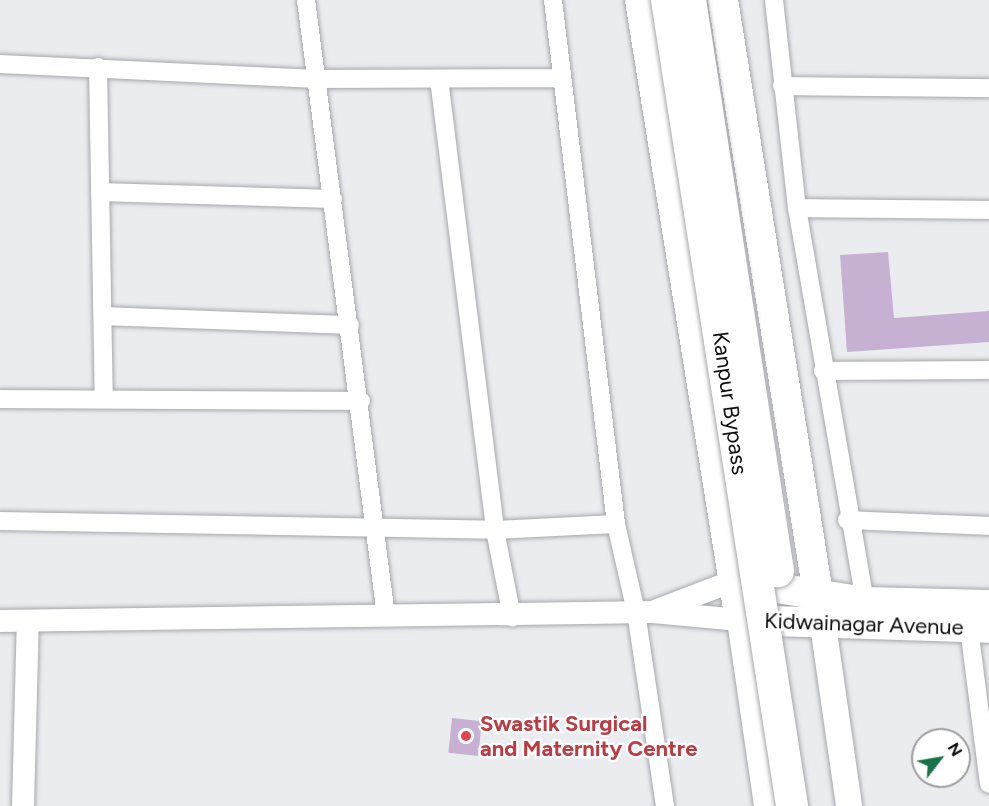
<!DOCTYPE html>
<html>
<head>
<meta charset="utf-8">
<style>
	body { margin:0 }
	#map { position:relative; width:989px; height:806px; overflow:hidden; background:#eaecf0; font-family:Figtree,sans-serif }
	div>[style] { position:absolute }
	[style*='--x'] { left:calc(var(--x)*1px); top:calc(var(--y)*1px); width:calc(var(--w)*1px); rotate:calc(var(--a)*1deg) }
	.building>* { inset:0; background:#c6b1d3; transform-origin:0 0 }
	.roads { filter:drop-shadow(0 0 2px #a7a8ac) drop-shadow(0 0 2px #a7a8ac) }
	.minor>* { height:18px; margin:-9px; padding:0 9px; transform-origin:9px; border-radius:9px; background:#fff }
	.tertiary>* { height:22px; margin:-11px; padding:0 11px; transform-origin:11px; border-radius:11px; background:#fff }
	.secondary>* { height:26px; margin:-13px; padding:0 13px; transform-origin:13px; border-radius:13px; background:#fff }
	.primary>* { height:30px; margin:-15px; padding:0 15px; transform-origin:15px; border-radius:15px; background:#fff }
	.bridges { filter:drop-shadow(0 0 2px #a7a8ac) drop-shadow(0 0 2px #a7a8ac) }
	.trunk-bridge>* { height:32px; margin:-16px; padding:0 16px; transform-origin:16px; border-radius:16px; background:#fff }
	.dots>* { width:16px; height:16px; translate:-50% -50%; box-sizing:border-box; border:3px solid #fff; border-radius:50% }
	span { translate:-50% -50%; white-space:nowrap; text-align:center; line-height:1.15; -webkit-text-stroke:4.5px #fff; paint-order:stroke }
	.street-label { font-size:22px; color:#0e0e0f }
	.health-label { font-size:22px; color:#be3a42; font-weight:700 }
	.left { translate:0 -50%; text-align:left }
	.north { position:absolute; left:911px; top:728px; width:60px; height:60px; box-sizing:border-box; background:#fff; border:2px solid #9f9f9f; border-radius:50%; rotate:59deg; font-size:16px; font-weight:700; line-height:24px; text-align:center; color:#0e0e0f }
	.north::after { content:''; display:block; margin:auto; width:21px; height:27px; background:#177348; clip-path:polygon(50% 0,100% 100%,50% 72%,0 100%) }
</style>
</head>
<body>
<div id="map">
	<div class="building">
		<div style="clip-path:polygon(888px 252px,894px 318px,989px 311px,989px 342px,847px 352px,840px 255px)"></div>
		<div style="left:452px;top:718px;width:30px;height:35px;rotate:6deg"></div>
	</div>
	<div class="roads">
		<div class="minor">
			<div style="--x:306;--y:0;--w:621;--a:82.6"></div>
			<div style="--x:553;--y:0;--w:528;--a:83.14"></div>
			<div style="--x:616;--y:524;--w:90;--a:77.2"></div>
			<div style="--x:636;--y:612;--w:196;--a:81.5"></div>
			<div style="--x:774;--y:0;--w:209;--a:83.7"></div>
			<div style="--x:797;--y:208;--w:192;--a:0.6"></div>
			<div style="--x:0;--y:64;--w:317;--a:2.7"></div>
			<div style="--x:317;--y:79;--w:245;--a:-0.2"></div>
			<div style="--x:98;--y:67;--w:331;--a:89"></div>
			<div style="--x:439;--y:79;--w:454;--a:82.9"></div>
			<div style="--x:495;--y:530;--w:89;--a:78.9"></div>
			<div style="--x:782;--y:86;--w:207;--a:0.6"></div>
			<div style="--x:100;--y:192;--w:233;--a:1.7"></div>
			<div style="--x:797;--y:208;--w:400;--a:80.2"></div>
			<div style="--x:103;--y:316;--w:247;--a:2.1"></div>
			<div style="--x:823;--y:371;--w:166;--a:-0.3"></div>
			<div style="--x:0;--y:399;--w:361;--a:0.3"></div>
			<div style="--x:847;--y:520;--w:142;--a:2.4"></div>
			<div style="--x:0;--y:521;--w:495;--a:1"></div>
			<div style="--x:495;--y:530;--w:121;--a:-2.8"></div>
			<div style="--x:969;--y:628;--w:157;--a:82.7"></div>
		</div>
		<div class="tertiary">
			<div style="--x:657;--y:610;--w:81;--a:-20.9"></div>
			<div style="--x:0;--y:621;--w:653;--a:-0.79"></div>
			<div style="--x:653;--y:612;--w:87;--a:5.3"></div>
			<div style="--x:23;--y:806;--w:185;--a:-88.5"></div>
		</div>
		<div class="secondary">
			<div style="--x:740;--y:620;--w:188;--a:81.7"></div>
			<div style="--x:823;--y:625;--w:183;--a:81.8"></div>
		</div>
		<div class="primary">
			<div style="--x:640;--y:0;--w:628;--a:80.84"></div>
			<div style="--x:740;--y:620;--w:249;--a:1.8"></div>
			<div style="--x:723;--y:0;--w:633;--a:80.91"></div>
			<div style="--x:733;--y:581;--w:134;--a:9"></div>
			<div style="--x:865;--y:602;--w:124;--a:1.4"></div>
		</div>
	</div>
	<div class="bridges">
		<div class="trunk-bridge">
			<div style="--x:667;--y:0;--w:816;--a:81.18"></div>
			<div style="--x:690;--y:0;--w:578;--a:81.24"></div>
		</div>
	</div>
	<div class="dots">
		<div style="left:466px;top:736px;background:#e0444e"></div>
	</div>
	<div class="street-label">
		<span style="left:730px;top:403px;rotate:82deg">Kanpur Bypass</span>
		<span style="left:864px;top:624px;rotate:2deg">Kidwainagar Avenue</span>
	</div>
	<div class="health-label">
		<span class="left" style="left:480px;top:736px">Swastik Surgical<br>and Maternity Centre</span>
	</div>
	<div class="north">N</div>
</div>
</body>
</html>
